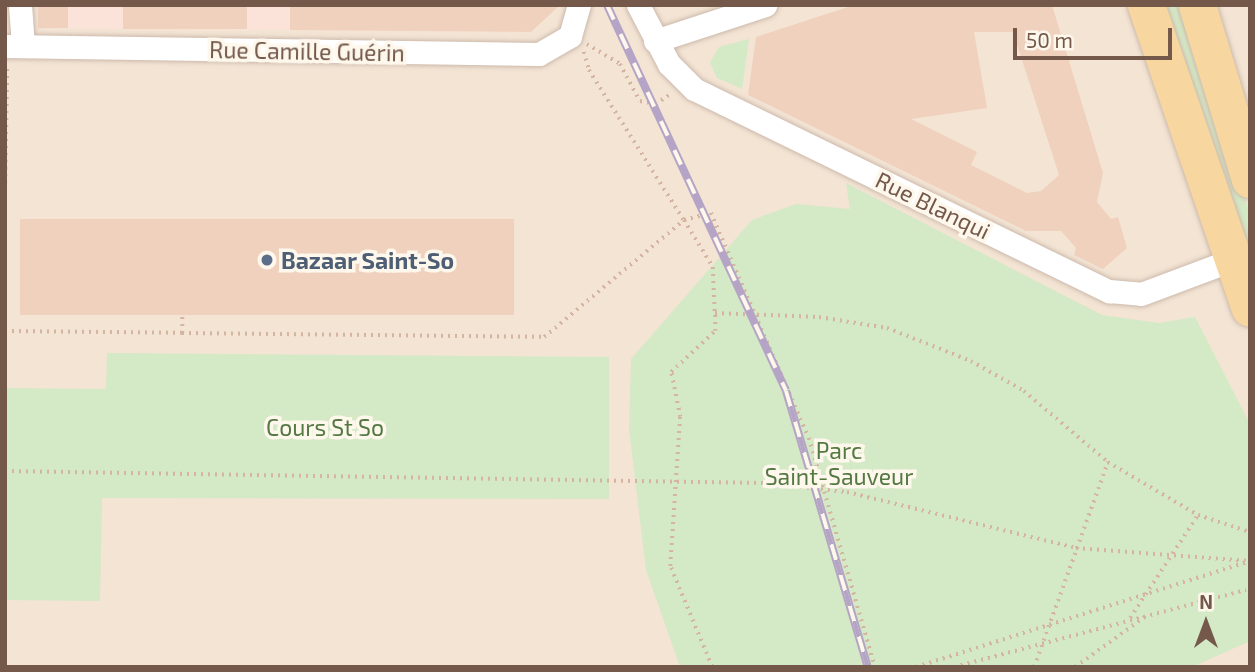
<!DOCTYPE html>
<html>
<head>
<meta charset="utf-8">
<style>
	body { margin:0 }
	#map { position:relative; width:1255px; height:672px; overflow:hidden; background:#fcf3e6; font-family:"Exo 2",sans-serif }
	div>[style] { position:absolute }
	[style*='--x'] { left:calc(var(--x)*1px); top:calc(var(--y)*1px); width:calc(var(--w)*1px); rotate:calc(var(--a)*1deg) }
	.residential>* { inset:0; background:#f3e4d4; transform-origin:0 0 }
	.commercial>* { inset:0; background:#fbe3da }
	.green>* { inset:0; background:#d4e9c5 }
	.building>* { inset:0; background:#f0d1be; transform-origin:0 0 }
	.path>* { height:3.5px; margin-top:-1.75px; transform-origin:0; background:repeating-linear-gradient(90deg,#d5b4a1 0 2px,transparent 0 7px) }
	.roads { filter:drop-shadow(0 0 2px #cdbaac) drop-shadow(0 0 2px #cdbaac) }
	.minor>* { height:23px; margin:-11.5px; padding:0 11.5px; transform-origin:11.5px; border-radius:11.5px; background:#fff }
	.primary>* { height:37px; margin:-18.5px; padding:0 18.5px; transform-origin:18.5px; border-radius:18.5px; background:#f8d6a0 }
	.rail>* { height:8px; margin-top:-4px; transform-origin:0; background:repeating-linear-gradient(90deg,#fef7ec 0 16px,#b5a4c5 0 32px); box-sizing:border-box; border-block:2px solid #b5a4c5 }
	.dots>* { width:19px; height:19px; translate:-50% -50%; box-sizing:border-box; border:4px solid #fef7ec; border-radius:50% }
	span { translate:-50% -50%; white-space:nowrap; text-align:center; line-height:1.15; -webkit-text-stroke:7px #fef7ec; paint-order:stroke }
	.street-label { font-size:23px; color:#74594b }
	.service-label { font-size:23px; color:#4e5e75; font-weight:700 }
	.left { translate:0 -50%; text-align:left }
	.park-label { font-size:23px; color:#547943 }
	.frame { position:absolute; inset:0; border:7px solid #74594b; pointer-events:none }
	.north { position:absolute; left:1171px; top:588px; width:70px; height:70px; -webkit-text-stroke:5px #fef7ec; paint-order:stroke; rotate:0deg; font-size:19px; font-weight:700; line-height:28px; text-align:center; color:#74594b }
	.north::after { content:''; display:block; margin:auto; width:24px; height:32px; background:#74594b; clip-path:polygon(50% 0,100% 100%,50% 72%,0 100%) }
	.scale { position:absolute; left:1013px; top:28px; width:159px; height:32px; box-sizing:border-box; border:4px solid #74594b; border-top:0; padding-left:9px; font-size:21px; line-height:24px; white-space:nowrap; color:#74594b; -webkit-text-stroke:5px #fef7ec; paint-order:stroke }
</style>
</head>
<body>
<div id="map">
	<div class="residential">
		<div style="left:5px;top:5px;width:1245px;height:662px"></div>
	</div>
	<div class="commercial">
		<div style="clip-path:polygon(38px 5px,557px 5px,531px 32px,40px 28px)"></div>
	</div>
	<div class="green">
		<div style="clip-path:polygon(1156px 5px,1186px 5px,1250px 215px,1250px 281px)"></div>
		<div style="clip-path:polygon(749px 39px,742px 89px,717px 78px,710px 63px,719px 47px)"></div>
		<div style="clip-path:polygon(846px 183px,1102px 315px,1159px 323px,1195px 317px,1250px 424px,1250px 641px,1192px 667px,680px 667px,646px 570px,629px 429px,631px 359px,752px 220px,796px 204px,850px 209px)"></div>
		<div style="clip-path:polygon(107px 353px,609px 357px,609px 499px,102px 498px,100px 601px,5px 600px,5px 388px,106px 389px)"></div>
	</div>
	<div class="building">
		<div style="left:38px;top:5px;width:30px;height:23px"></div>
		<div style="left:123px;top:5px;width:124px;height:24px"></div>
		<div style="clip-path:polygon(290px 5px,560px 5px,531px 32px,290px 30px)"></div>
		<div style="clip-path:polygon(evenodd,854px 5px,1052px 5px,1103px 173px,1097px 202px,1111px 219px,1118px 217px,1127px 248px,1103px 269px,1074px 255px,1076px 248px,1061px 231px,1026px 231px,748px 95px,756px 37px,854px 5px,974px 32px,1013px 32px,1059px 175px,1041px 191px,1027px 193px,971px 165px,977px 152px,911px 119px,987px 108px,974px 32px)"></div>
		<div style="left:20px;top:219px;width:494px;height:96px"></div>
	</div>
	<div class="path">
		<div style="--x:587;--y:44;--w:39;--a:31"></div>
		<div style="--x:620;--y:64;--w:42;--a:61.6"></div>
		<div style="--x:640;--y:101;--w:15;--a:11"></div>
		<div style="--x:655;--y:104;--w:19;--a:-32"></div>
		<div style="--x:584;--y:52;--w:19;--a:74"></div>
		<div style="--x:589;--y:70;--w:178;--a:57.7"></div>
		<div style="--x:684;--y:220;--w:28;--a:-15"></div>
		<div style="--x:711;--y:213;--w:245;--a:66.5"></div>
		<div style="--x:809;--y:438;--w:238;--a:73.9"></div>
		<div style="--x:5;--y:183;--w:117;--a:-89"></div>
		<div style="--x:5;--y:331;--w:177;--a:0.6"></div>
		<div style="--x:182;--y:333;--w:17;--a:-90"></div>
		<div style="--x:182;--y:333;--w:362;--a:0.6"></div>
		<div style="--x:544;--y:337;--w:182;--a:-39.9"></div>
		<div style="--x:684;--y:220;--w:55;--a:58.3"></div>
		<div style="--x:713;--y:267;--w:46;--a:87.5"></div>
		<div style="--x:715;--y:313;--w:104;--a:2.2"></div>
		<div style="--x:819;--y:317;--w:69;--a:9.2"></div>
		<div style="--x:887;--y:328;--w:90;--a:21.4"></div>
		<div style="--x:971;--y:361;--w:61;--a:29.5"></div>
		<div style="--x:1024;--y:391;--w:110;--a:40.2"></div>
		<div style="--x:1108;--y:462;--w:104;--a:30.5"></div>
		<div style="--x:1198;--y:515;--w:55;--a:18.1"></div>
		<div style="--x:5;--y:435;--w:1;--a:90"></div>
		<div style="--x:5;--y:471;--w:760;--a:0.9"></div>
		<div style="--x:765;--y:483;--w:82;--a:6.3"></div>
		<div style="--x:847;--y:492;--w:236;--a:13.7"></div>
		<div style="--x:1076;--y:548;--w:174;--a:4.3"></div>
		<div style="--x:1130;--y:618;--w:123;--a:-56.6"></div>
		<div style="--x:712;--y:667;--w:109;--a:-112.6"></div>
		<div style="--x:670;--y:566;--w:149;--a:-86.2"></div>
		<div style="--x:680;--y:417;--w:46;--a:-101.3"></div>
		<div style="--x:671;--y:372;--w:60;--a:-43"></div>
		<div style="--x:715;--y:331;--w:18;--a:-90"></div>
		<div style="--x:916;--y:667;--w:348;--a:-17.6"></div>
		<div style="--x:954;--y:667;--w:302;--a:-14.8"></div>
		<div style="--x:1034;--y:667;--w:218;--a:-70.2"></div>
		<div style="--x:1075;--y:667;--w:87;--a:-35.7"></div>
	</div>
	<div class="roads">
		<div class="minor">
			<div style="--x:20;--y:5;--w:41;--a:85.8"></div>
			<div style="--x:638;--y:5;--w:67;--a:62.3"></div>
			<div style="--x:669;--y:64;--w:35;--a:45"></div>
			<div style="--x:694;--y:89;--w:462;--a:26"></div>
			<div style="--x:1109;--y:291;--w:32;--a:5"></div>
			<div style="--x:1141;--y:294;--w:99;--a:-20.6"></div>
			<div style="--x:655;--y:41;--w:116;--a:-18.1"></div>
			<div style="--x:5;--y:46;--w:534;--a:0.86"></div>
			<div style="--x:539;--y:54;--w:36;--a:-30"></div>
			<div style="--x:570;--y:36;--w:32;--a:-74"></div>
		</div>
		<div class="primary">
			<div style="--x:1146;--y:5;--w:320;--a:71.1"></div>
			<div style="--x:1197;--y:5;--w:182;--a:73.1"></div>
		</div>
	</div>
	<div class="rail">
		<div style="--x:607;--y:5;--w:425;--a:65.1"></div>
		<div style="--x:786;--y:391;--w:288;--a:73.5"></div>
	</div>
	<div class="dots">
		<div style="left:267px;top:260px;background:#5c6f8a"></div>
	</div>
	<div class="street-label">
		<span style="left:307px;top:51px;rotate:1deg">Rue Camille Guérin</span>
		<span style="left:933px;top:205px;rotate:26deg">Rue Blanqui</span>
	</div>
	<div class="service-label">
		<span class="left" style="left:281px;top:260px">Bazaar Saint-So</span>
	</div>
	<div class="park-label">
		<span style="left:325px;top:427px">Cours St So</span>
		<span style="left:839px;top:463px">Parc<br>Saint-Sauveur</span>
	</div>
	<div class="frame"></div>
	<div class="north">N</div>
	<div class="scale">50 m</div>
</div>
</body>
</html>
